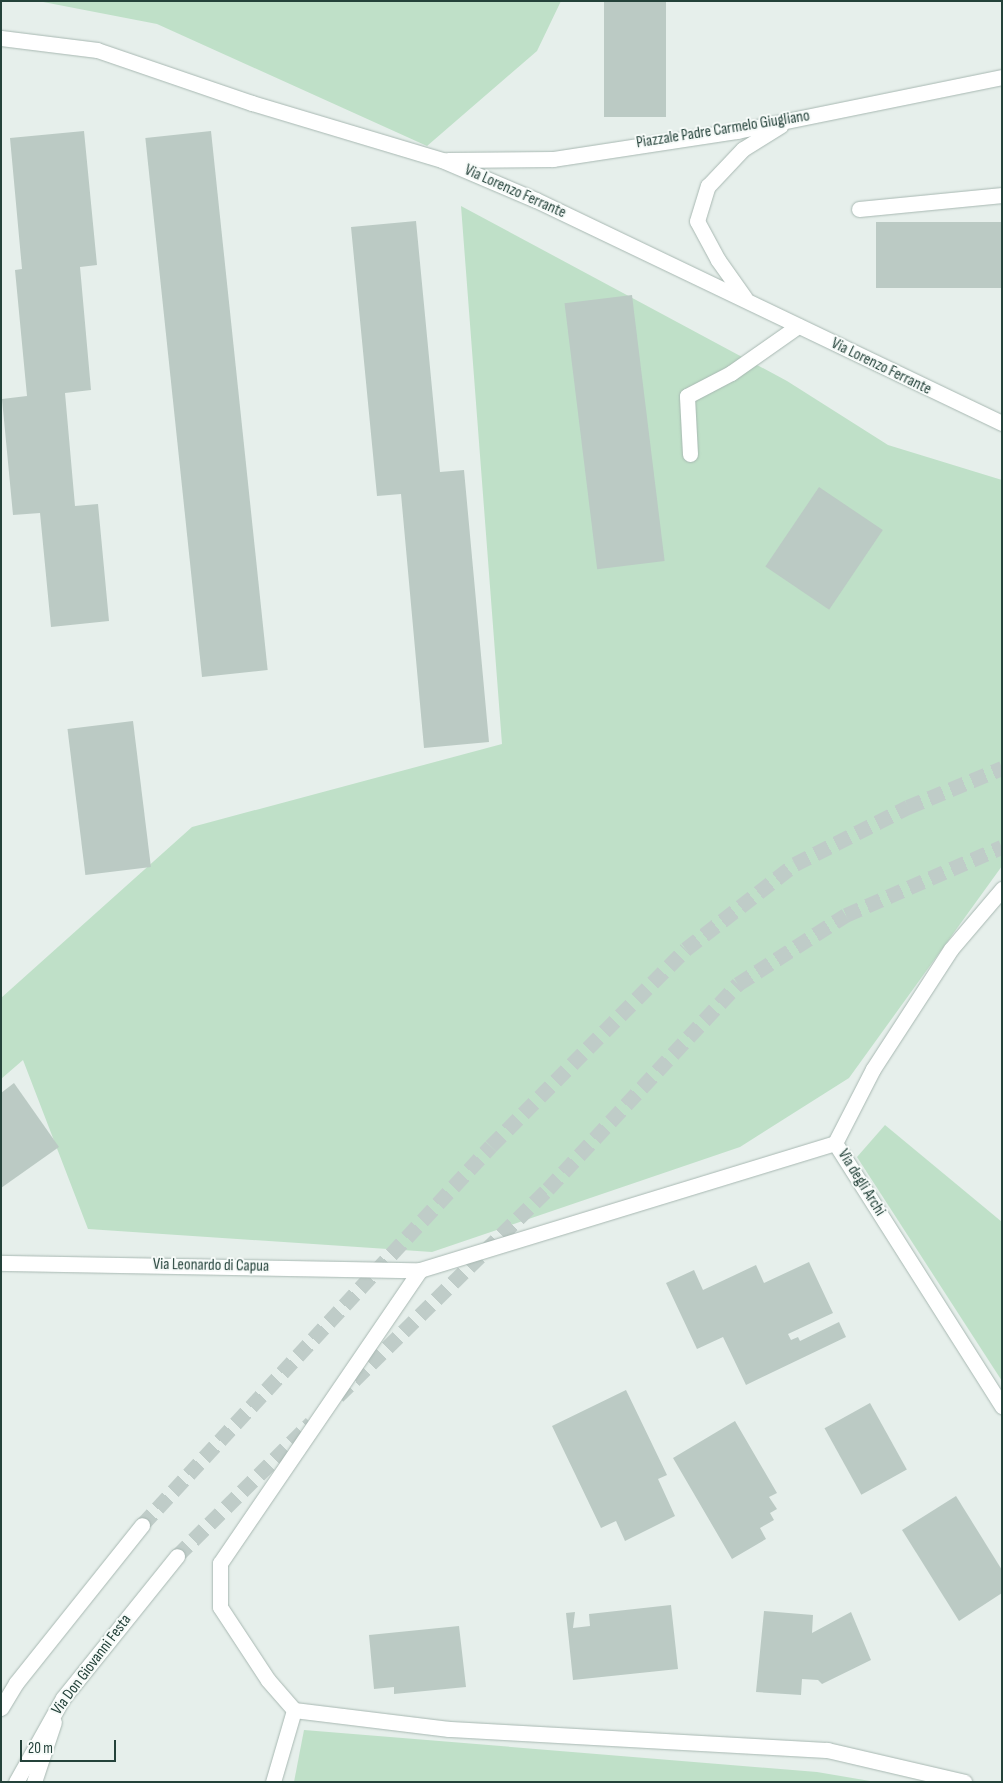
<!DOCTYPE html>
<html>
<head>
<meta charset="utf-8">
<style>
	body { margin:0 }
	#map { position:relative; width:1003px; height:1783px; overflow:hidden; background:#e6efeb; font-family:"Sofia Sans Condensed",sans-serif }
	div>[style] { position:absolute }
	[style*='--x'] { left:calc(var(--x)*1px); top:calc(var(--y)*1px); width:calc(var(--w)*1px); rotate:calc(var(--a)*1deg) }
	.green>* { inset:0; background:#bfe0c8 }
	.building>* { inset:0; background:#bbcac4; transform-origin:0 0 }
	.secondary-tunnel>* { height:15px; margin-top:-7.5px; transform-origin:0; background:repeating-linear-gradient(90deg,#bfccc8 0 15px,transparent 0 23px) }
	.roads { filter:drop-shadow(0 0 1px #a8b8b2) drop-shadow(0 0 1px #a8b8b2) }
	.lane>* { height:15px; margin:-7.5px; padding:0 7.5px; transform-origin:7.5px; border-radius:7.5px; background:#fff }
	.street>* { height:15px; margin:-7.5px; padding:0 7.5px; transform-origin:7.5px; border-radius:7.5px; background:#fff }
	.secondary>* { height:15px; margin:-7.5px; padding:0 7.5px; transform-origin:7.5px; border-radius:7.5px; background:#fff }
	span { translate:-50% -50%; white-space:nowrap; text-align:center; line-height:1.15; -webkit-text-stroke:4px #f7fbf9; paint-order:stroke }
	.street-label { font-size:16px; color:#24423a }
	.frame { position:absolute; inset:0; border:2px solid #24423a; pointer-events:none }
	.scale { position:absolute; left:20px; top:1740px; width:96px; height:22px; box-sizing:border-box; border:2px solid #24423a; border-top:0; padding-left:6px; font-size:15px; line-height:18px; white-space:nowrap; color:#24423a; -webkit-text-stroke:4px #f7fbf9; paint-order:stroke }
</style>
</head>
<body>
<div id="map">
	<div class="green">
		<div style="clip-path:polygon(38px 1px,561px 1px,537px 51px,427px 146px,157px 24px)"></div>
		<div style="clip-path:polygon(461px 206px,787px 381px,888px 445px,1002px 480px,1002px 866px,849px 1078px,740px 1147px,432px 1252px,88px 1229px,23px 1060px,1px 1079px,1px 998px,192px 827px,502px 744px)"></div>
		<div style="clip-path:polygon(885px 1125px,1002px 1222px,1002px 1381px,857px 1157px)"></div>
		<div style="clip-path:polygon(304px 1730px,817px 1772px,876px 1782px,294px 1782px)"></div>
	</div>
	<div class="building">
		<div style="left:604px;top:1px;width:62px;height:116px"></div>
		<div style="clip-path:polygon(84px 131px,97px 265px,80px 267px,91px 390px,65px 393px,75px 506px,98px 504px,109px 621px,51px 627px,40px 513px,13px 515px,2px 399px,27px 396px,15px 270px,22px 269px,10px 138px)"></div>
		<div style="left:211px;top:131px;width:542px;height:66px;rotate:84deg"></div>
		<div style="clip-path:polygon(416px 221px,440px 472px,464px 470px,489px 742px,424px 748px,401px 494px,377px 496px,351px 227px)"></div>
		<div style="left:1002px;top:222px;width:66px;height:126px;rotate:90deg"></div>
		<div style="left:632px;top:295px;width:268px;height:68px;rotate:83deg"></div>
		<div style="left:819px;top:487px;width:77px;height:96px;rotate:34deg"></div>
		<div style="left:133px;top:721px;width:147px;height:66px;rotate:83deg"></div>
		<div style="clip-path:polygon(14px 1083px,59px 1147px,1px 1188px,1px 1093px)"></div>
		<div style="clip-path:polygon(809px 1262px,833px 1313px,788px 1334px,791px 1340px,798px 1337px,800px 1341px,839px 1322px,846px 1337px,746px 1385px,723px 1337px,697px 1349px,666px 1283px,694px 1270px,703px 1290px,756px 1265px,764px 1283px)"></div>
		<div style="clip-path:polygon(626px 1390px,667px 1475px,658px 1479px,675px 1516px,625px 1541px,616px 1521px,601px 1528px,552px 1426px)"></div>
		<div style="left:870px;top:1403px;width:76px;height:52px;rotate:61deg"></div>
		<div style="clip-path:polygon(735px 1421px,777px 1493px,769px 1497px,777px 1509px,770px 1513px,774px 1520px,760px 1528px,766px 1539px,732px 1559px,673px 1458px)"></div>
		<div style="clip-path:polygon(956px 1496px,1002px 1570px,1002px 1593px,959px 1621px,902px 1530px)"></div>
		<div style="clip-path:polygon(671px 1605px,678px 1669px,573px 1680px,566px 1613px,575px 1612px,573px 1628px,590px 1626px,589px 1614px)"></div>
		<div style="clip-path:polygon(764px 1611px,813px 1615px,812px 1633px,851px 1612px,871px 1660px,822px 1684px,818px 1680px,802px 1679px,801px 1695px,756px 1692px)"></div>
		<div style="clip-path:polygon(459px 1626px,466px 1687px,394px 1694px,394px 1687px,374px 1689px,369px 1635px)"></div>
	</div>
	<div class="secondary-tunnel">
		<div style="--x:338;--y:1396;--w:295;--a:-44.6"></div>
		<div style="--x:548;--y:1189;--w:280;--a:-47.2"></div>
		<div style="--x:738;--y:984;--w:128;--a:-32.6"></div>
		<div style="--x:846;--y:915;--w:170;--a:-23.6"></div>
		<div style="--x:142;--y:1525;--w:515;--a:-47.36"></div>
		<div style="--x:491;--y:1146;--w:277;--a:-45.3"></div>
		<div style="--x:686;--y:949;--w:138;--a:-37.9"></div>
		<div style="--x:795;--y:864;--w:127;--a:-26.8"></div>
		<div style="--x:908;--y:807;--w:102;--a:-22.5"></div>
		<div style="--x:177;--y:1556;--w:189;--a:-44.8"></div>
	</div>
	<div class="roads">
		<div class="lane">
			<div style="--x:34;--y:1782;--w:63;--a:-71.6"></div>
		</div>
		<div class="street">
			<div style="--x:1;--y:38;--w:97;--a:7.1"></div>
			<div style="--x:97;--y:50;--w:164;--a:18.9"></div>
			<div style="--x:252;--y:103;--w:198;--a:16.7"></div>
			<div style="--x:442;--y:160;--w:102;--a:23.1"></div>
			<div style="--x:536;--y:200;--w:517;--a:25.57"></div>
			<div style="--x:448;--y:160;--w:105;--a:-0.5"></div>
			<div style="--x:553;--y:159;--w:186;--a:-8.7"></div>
			<div style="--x:737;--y:131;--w:270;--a:-11.5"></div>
			<div style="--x:859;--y:209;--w:144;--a:-5.6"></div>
			<div style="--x:745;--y:298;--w:47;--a:-125.4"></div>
			<div style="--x:718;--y:260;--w:44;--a:-118.3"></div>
			<div style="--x:697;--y:221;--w:37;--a:-73"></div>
			<div style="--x:708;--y:186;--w:51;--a:-46.6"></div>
			<div style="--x:743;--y:149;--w:44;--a:-31.9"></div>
			<div style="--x:690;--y:454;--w:58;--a:-93"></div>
			<div style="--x:687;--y:396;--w:50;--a:-27.6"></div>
			<div style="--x:731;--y:373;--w:82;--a:-35"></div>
			<div style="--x:835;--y:1143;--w:434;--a:163"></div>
			<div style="--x:420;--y:1270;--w:355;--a:124.3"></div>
			<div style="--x:220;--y:1563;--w:44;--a:90"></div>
			<div style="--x:220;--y:1607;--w:87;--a:56.7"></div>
			<div style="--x:268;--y:1680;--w:40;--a:49"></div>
			<div style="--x:294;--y:1710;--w:156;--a:7"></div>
			<div style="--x:449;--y:1729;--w:379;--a:3.2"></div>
			<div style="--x:827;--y:1750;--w:141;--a:13.1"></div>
			<div style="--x:835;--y:1143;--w:312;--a:57.6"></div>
			<div style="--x:835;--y:1143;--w:83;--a:-62.8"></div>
			<div style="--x:873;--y:1069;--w:143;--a:-57"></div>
			<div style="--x:951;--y:949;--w:79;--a:-49.6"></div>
			<div style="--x:1;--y:1263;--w:419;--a:1"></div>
			<div style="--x:273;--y:1782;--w:75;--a:-73.7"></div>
		</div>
		<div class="secondary">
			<div style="--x:1;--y:1708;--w:29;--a:-59"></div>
			<div style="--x:16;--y:1683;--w:202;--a:-51.4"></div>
			<div style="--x:16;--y:1782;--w:96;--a:-60.8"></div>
			<div style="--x:63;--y:1698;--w:182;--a:-51.2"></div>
		</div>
	</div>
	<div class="street-label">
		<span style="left:723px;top:130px;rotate:-9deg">Piazzale Padre Carmelo Giugliano</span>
		<span style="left:515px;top:192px;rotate:24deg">Via Lorenzo Ferrante</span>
		<span style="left:881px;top:367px;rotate:26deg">Via Lorenzo Ferrante</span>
		<span style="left:861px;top:1183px;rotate:58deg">Via degli Archi</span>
		<span style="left:211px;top:1266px;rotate:1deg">Via Leonardo di Capua</span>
		<span style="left:92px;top:1665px;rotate:-53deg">Via Don Giovanni Festa</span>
	</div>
	<div class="frame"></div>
	<div class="scale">20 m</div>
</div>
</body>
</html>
